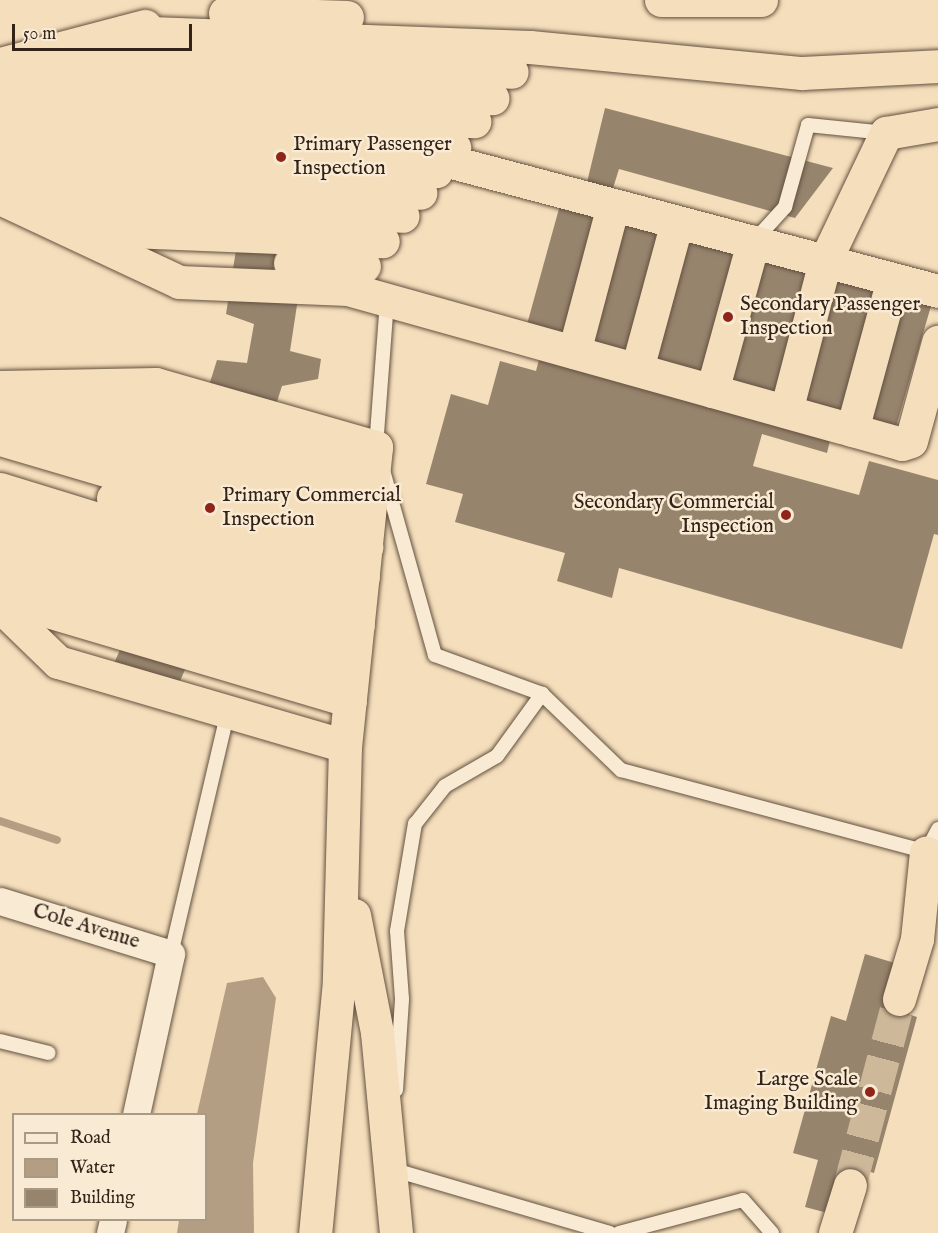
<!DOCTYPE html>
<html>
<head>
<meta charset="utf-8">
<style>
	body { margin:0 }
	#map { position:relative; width:938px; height:1233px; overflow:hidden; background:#f5debb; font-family:"IM FELL English",serif }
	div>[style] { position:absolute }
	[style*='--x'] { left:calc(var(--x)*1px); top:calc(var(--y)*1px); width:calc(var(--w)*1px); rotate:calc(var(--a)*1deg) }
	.water>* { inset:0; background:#b39e84 }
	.stream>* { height:8px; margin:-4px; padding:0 4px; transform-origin:4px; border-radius:4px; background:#b39e84 }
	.building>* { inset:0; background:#97846d }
	.highway-tunnel>* { height:33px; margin-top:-16.5px; transform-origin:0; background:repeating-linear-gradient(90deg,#ceb89a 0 33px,transparent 0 49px) }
	.roads { filter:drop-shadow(0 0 2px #635141) drop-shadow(0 0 2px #635141) }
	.lane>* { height:14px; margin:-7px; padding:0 7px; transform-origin:7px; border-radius:7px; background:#f8ead3 }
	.street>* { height:27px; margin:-13.5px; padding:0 13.5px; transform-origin:13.5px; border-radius:13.5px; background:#f8ead3 }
	.highway>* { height:33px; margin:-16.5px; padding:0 16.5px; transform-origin:16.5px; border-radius:16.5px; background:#f5debb }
	.dots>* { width:16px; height:16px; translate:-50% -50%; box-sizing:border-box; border:3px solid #f8ead3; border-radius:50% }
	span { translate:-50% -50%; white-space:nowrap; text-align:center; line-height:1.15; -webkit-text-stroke:5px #f8ead3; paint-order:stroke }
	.poi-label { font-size:21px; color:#322218 }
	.left { translate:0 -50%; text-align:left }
	.right { translate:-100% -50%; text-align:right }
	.street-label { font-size:21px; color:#322218 }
	.legend { position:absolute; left:12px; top:1113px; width:195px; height:108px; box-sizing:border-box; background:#f8ead3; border:2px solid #a99a88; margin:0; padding:8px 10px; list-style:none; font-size:18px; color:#322218 }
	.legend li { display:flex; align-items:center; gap:12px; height:30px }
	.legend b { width:30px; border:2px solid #a99a88 }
	.scale { position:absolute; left:12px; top:24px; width:180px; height:27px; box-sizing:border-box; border:3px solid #322218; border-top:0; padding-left:8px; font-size:18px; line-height:21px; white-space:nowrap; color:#322218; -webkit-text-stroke:4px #f8ead3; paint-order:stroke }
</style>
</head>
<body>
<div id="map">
	<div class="water">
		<div style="clip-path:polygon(263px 977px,276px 998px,253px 1163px,254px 1233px,177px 1233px,179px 1220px,206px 1220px,206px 1114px,197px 1114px,227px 983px)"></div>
	</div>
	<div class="stream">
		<div style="--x:0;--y:821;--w:60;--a:18.4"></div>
	</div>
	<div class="building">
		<div style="clip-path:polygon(605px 108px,833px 168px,795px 218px,619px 169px,604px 217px,931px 306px,895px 430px,831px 436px,827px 453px,762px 434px,753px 466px,859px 495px,869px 461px,938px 480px,938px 535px,934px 534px,902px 649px,619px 568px,612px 598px,557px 581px,565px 553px,455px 522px,463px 494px,426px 484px,451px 394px,488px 405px,500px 361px,536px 371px,546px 333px,526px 328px,560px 205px,580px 211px)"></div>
		<div style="clip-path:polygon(243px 205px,312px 207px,290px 351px,321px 359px,318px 379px,282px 386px,209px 615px,177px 688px,112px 668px,142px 599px,217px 360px,247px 363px,254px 324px,226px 314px)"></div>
		<div style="clip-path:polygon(865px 954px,898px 964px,905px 1013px,917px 1017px,874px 1173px,863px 1170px,859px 1187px,835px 1215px,805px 1207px,818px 1160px,793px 1153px,831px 1016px,846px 1021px)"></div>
	</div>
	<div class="highway-tunnel">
		<div style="--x:850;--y:1185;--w:192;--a:-75.2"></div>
	</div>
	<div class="roads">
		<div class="lane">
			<div style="--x:755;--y:240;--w:45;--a:-47.7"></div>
			<div style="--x:785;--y:207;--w:85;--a:-74.3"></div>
			<div style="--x:808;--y:125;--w:78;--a:5.9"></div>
			<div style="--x:376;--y:447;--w:147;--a:-85.7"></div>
			<div style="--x:384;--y:474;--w:188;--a:74.3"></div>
			<div style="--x:435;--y:655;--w:114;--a:20"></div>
			<div style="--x:542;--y:694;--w:110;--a:43.9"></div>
			<div style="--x:621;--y:770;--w:316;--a:15"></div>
			<div style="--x:926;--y:852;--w:26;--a:-62"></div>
			<div style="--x:171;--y:954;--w:250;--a:-76.8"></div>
			<div style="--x:0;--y:1041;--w:50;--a:13.8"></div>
			<div style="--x:396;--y:1090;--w:91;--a:-86.2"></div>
			<div style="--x:402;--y:999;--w:68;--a:-94.2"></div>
			<div style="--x:397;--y:931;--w:109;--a:-80.5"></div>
			<div style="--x:415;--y:824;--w:48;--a:-51.7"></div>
			<div style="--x:445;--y:786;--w:60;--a:-30"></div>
			<div style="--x:497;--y:756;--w:77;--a:-54"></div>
			<div style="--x:391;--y:1169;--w:228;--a:16.3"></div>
			<div style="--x:619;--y:1233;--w:128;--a:-14.9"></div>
			<div style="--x:743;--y:1200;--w:44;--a:48.7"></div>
		</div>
		<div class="street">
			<div style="--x:0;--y:901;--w:179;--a:17.2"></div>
			<div style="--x:171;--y:954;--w:164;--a:102.3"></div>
			<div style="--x:110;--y:1233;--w:13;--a:-77"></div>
		</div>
		<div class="highway">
			<div style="--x:661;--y:0;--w:100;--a:0"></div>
			<div style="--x:225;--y:13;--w:122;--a:1.9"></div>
			<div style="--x:123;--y:32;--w:407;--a:2.1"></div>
			<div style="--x:530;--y:47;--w:273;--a:5.5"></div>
			<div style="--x:802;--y:73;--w:136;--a:-2.9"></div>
			<div style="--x:81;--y:53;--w:431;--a:2.5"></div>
			<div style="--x:0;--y:64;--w:150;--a:-14.7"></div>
			<div style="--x:0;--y:75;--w:493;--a:2.7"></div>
			<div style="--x:0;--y:98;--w:475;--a:2.8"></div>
			<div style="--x:0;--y:122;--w:455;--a:3.2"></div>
			<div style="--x:0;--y:146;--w:437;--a:3.3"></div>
			<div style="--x:444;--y:160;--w:511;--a:14.85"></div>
			<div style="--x:0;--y:170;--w:421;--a:3.1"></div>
			<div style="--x:11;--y:196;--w:392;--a:2.9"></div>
			<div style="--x:0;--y:198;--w:198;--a:25.1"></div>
			<div style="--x:179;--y:282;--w:169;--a:2.4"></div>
			<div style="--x:348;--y:289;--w:575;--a:15.63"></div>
			<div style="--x:902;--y:444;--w:9;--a:-18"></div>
			<div style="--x:911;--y:441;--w:103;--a:-74.7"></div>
			<div style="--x:80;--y:229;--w:303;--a:2.3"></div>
			<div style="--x:290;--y:263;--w:74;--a:2.3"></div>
			<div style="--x:574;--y:352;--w:152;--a:-75.1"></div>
			<div style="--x:637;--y:369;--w:152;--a:-74.8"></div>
			<div style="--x:0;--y:387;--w:156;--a:-1.1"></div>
			<div style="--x:156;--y:384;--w:229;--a:16"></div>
			<div style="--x:376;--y:447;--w:301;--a:95.9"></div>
			<div style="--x:345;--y:746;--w:235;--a:91.5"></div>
			<div style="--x:339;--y:981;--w:253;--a:95.4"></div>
			<div style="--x:712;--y:391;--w:155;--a:-74.6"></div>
			<div style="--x:101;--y:395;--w:283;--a:16"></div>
			<div style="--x:19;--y:397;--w:366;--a:15.7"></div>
			<div style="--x:786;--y:411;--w:155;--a:-75.4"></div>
			<div style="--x:825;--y:261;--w:142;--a:-64.5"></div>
			<div style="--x:886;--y:133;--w:53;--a:-9.8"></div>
			<div style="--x:0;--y:414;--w:383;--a:16.2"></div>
			<div style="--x:852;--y:430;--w:156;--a:-74.8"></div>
			<div style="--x:0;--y:439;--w:382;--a:16.4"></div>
			<div style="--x:0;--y:489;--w:370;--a:17.1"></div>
			<div style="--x:113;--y:498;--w:262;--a:17.5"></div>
			<div style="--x:0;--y:516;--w:374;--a:16.9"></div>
			<div style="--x:0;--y:544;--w:370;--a:16.6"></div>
			<div style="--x:0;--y:569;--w:368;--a:16.9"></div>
			<div style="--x:0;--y:597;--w:365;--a:16.5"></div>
			<div style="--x:0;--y:606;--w:81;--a:44"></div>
			<div style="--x:58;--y:662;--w:299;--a:16.3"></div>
			<div style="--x:354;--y:915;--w:119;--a:78.9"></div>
			<div style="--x:377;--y:1032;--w:202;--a:84.6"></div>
			<div style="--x:899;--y:999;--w:63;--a:-73.3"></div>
			<div style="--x:917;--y:939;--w:87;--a:-84.1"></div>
			<div style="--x:835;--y:1233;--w:50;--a:-72.6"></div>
		</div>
	</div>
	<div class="dots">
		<div style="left:281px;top:157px;background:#8f2418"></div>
		<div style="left:728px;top:317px;background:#8f2418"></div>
		<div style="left:210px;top:508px;background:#8f2418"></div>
		<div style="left:786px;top:515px;background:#8f2418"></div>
		<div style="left:870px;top:1092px;background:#8f2418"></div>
	</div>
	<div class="poi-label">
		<span class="left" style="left:293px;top:157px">Primary Passenger<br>Inspection</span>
		<span class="left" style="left:740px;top:317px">Secondary Passenger<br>Inspection</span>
		<span class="left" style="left:222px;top:508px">Primary Commercial<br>Inspection</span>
		<span class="right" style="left:774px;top:515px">Secondary Commercial<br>Inspection</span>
		<span class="right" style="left:858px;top:1092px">Large Scale<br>Imaging Building</span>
	</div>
	<div class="street-label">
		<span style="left:86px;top:927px;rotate:17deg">Cole Avenue</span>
	</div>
	<ul class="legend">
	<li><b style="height:8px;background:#f8ead3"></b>Road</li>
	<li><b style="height:16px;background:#b39e84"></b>Water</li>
	<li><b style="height:16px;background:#97846d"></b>Building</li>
	</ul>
	<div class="scale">50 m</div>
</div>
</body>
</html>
